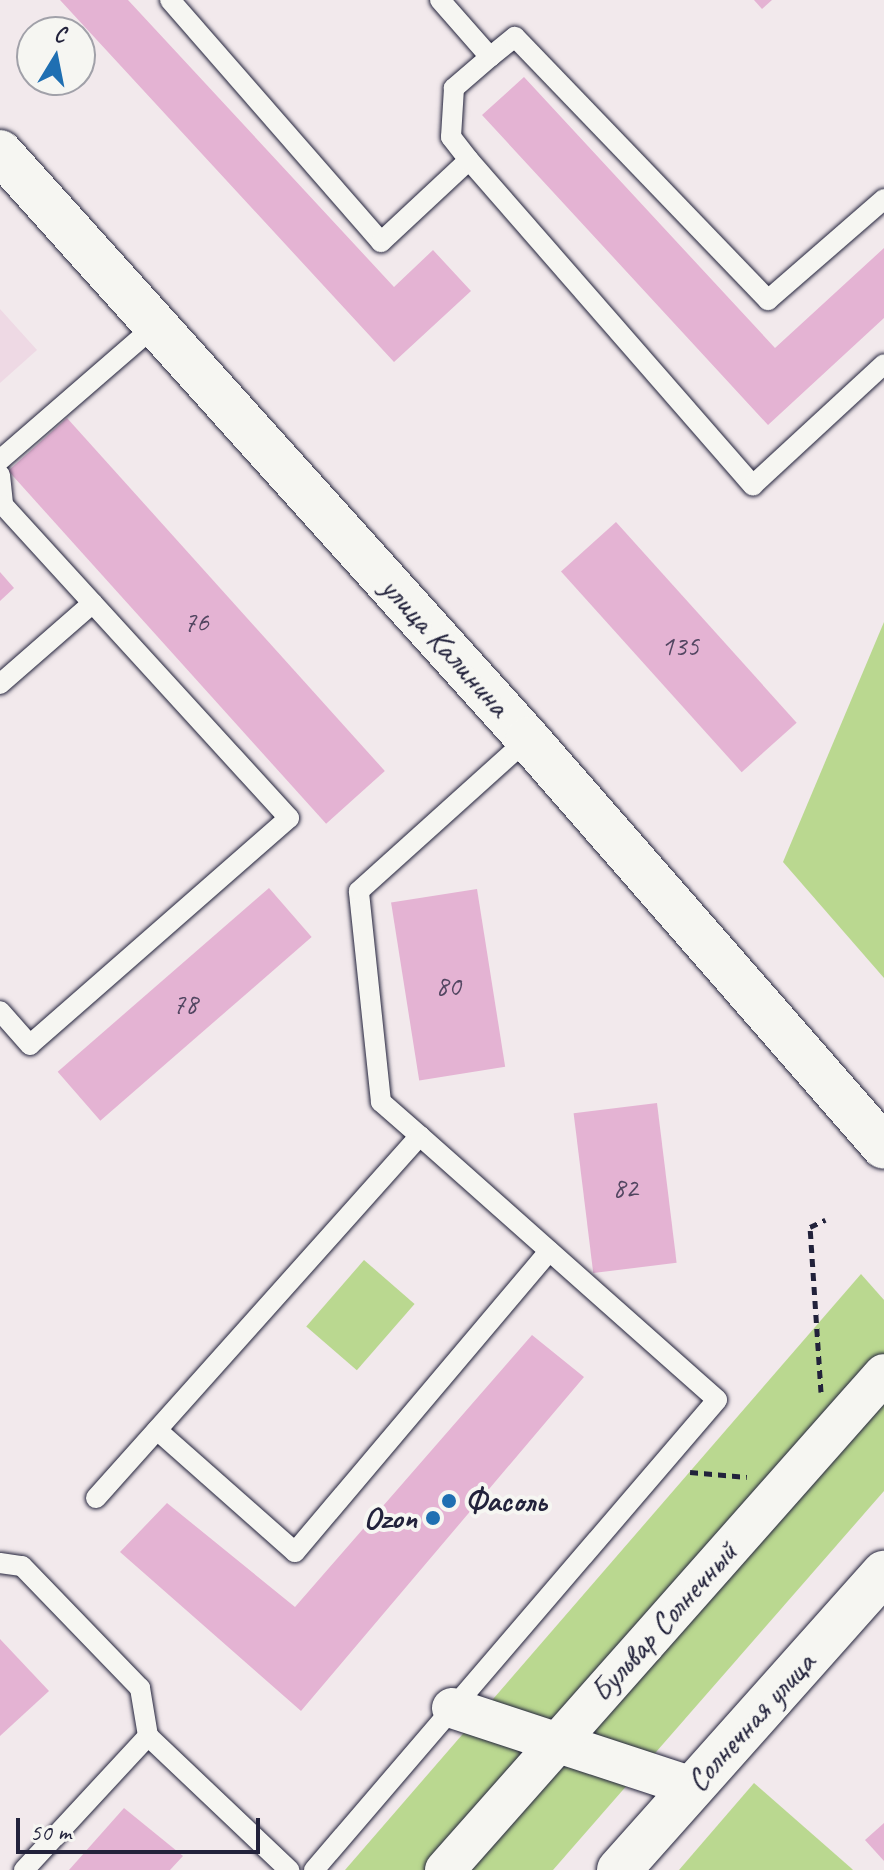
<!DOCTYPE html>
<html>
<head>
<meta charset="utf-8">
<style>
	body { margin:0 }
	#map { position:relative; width:884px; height:1870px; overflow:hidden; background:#f2e9ec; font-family:Caveat,sans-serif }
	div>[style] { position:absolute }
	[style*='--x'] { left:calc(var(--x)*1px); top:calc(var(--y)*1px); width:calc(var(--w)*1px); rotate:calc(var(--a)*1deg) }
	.built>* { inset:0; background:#eed9e4 }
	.green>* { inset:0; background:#bad890; transform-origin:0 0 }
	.building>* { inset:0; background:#e4b3d3; transform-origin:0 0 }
	.path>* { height:5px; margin-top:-2.5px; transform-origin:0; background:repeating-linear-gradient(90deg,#22223b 0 8px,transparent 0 14px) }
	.roads { filter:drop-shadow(0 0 2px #22223b) drop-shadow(0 0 2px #22223b) }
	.lane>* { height:20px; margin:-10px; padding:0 10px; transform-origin:10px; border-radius:10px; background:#f6f6f2 }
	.street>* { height:40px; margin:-20px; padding:0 20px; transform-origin:20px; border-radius:20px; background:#f6f6f2 }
	.secondary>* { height:44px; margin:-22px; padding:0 22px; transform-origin:22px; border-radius:22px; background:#f6f6f2 }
	.dots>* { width:22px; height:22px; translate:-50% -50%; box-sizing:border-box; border:4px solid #f6f6f2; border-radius:50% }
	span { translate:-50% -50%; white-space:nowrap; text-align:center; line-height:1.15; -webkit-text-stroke:8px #f6f6f2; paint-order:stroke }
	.number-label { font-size:28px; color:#524661 }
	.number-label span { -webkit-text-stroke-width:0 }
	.street-label { font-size:32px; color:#22223b }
	.poi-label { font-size:32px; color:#22223b; font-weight:700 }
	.left { translate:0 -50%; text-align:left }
	.right { translate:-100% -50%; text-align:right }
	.north { position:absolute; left:16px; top:16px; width:80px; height:80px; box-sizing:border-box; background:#f6f6f2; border:2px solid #a1a1a9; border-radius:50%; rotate:10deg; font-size:22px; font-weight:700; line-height:32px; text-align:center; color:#22223b }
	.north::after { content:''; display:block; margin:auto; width:28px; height:36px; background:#1f6fb2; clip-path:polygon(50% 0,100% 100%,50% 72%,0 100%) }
	.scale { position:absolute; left:16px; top:1818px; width:244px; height:36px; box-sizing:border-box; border:4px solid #22223b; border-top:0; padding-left:10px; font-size:24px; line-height:28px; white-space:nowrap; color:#22223b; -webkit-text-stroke:6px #f6f6f2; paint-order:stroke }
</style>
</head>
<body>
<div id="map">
	<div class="built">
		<div style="clip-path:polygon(0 309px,37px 350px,0 383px)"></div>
	</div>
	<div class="green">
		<div style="clip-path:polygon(884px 622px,884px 978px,783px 862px)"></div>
		<div style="left:364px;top:1260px;width:67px;height:88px;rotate:41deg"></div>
		<div style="clip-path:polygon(861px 1274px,884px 1300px,884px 1491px,553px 1870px,345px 1870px)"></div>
		<div style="clip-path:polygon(754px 1783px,851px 1868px,853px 1870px,679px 1870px)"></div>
	</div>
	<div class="building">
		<div style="clip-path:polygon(60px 0,128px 0,394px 287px,433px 250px,471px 291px,394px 362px)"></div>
		<div style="clip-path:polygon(754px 0,772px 0,762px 9px)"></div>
		<div style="clip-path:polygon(524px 77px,775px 348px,884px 248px,884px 318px,768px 425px,482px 115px)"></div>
		<div style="left:67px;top:418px;width:475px;height:79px;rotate:48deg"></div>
		<div style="left:616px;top:522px;width:270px;height:74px;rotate:48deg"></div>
		<div style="clip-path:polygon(0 572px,14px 588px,0 601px)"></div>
		<div style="left:269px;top:888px;width:65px;height:280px;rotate:49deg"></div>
		<div style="left:477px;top:889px;width:180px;height:87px;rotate:81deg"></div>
		<div style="left:657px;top:1103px;width:161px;height:84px;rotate:83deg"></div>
		<div style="clip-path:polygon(532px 1335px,584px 1377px,301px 1711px,120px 1552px,167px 1503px,295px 1607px)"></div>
		<div style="clip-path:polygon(0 1639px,49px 1691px,0 1736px)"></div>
		<div style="clip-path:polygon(124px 1808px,183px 1856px,170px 1870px,69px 1870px)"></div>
		<div style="clip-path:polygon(884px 1823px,884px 1861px,865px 1840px)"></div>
	</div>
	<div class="path">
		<div style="--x:821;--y:1392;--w:165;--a:-93.8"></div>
		<div style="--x:810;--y:1227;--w:17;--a:-25"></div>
		<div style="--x:690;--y:1472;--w:57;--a:5"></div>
	</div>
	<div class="roads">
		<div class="lane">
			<div style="--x:170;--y:0;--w:321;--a:48.9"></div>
			<div style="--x:381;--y:242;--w:120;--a:-43"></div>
			<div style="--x:469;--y:160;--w:432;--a:48.9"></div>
			<div style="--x:753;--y:485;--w:178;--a:-42.7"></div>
			<div style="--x:440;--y:0;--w:76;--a:48.7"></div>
			<div style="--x:490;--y:57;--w:48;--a:139.3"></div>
			<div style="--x:454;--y:88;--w:49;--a:93.5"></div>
			<div style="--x:451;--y:137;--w:29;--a:52"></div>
			<div style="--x:490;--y:57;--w:32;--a:-39"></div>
			<div style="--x:515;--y:37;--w:365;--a:46.1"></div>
			<div style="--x:768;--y:300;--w:154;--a:-41"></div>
			<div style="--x:0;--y:460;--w:206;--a:-40.9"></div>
			<div style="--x:0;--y:475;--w:30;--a:84"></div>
			<div style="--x:3;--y:505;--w:424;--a:47.6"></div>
			<div style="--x:289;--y:818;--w:344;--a:138.8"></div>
			<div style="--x:30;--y:1045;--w:45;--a:-131.4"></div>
			<div style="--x:0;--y:684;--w:123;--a:-41.1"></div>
			<div style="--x:420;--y:1136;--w:52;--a:-138.9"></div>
			<div style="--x:381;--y:1102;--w:212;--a:-96"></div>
			<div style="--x:359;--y:891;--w:227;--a:-42"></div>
			<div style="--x:157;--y:1430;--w:184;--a:41.5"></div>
			<div style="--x:295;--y:1552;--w:394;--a:-49.8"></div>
			<div style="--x:96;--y:1498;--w:486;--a:-48.2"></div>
			<div style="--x:420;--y:1136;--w:397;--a:41.6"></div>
			<div style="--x:717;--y:1400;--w:619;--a:130.61"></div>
			<div style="--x:0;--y:1563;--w:22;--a:8"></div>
			<div style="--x:22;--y:1566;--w:170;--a:46"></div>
			<div style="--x:140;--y:1688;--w:49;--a:80.5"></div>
			<div style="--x:148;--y:1736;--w:195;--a:43.5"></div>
			<div style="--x:24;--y:1870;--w:183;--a:-47.2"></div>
		</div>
		<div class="street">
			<div style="--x:452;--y:1708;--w:253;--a:18.2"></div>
			<div style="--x:445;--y:1870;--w:662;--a:-48.49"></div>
		</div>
		<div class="secondary">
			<div style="--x:0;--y:152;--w:790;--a:48.03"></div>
			<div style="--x:528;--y:739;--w:541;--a:48.89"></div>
			<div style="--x:619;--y:1870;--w:398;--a:-48.3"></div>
		</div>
	</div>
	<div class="dots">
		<div style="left:449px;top:1501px;background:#1f6fb2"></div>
		<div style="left:433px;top:1518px;background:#1f6fb2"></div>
	</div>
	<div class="number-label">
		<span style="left:196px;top:622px">76</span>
		<span style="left:680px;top:646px">135</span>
		<span style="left:448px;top:986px">80</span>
		<span style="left:185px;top:1004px">78</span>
		<span style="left:625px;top:1188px">82</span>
	</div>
	<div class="street-label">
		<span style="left:445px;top:647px;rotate:48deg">улица Калинина</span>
		<span style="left:664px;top:1622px;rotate:-48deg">Бульвар Солнечный</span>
		<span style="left:751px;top:1722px;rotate:-48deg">Солнечная улица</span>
	</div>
	<div class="poi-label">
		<span class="left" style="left:465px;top:1501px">Фасоль</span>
		<span class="right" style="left:417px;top:1518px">Ozon</span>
	</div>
	<div class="north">С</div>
	<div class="scale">50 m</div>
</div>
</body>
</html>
